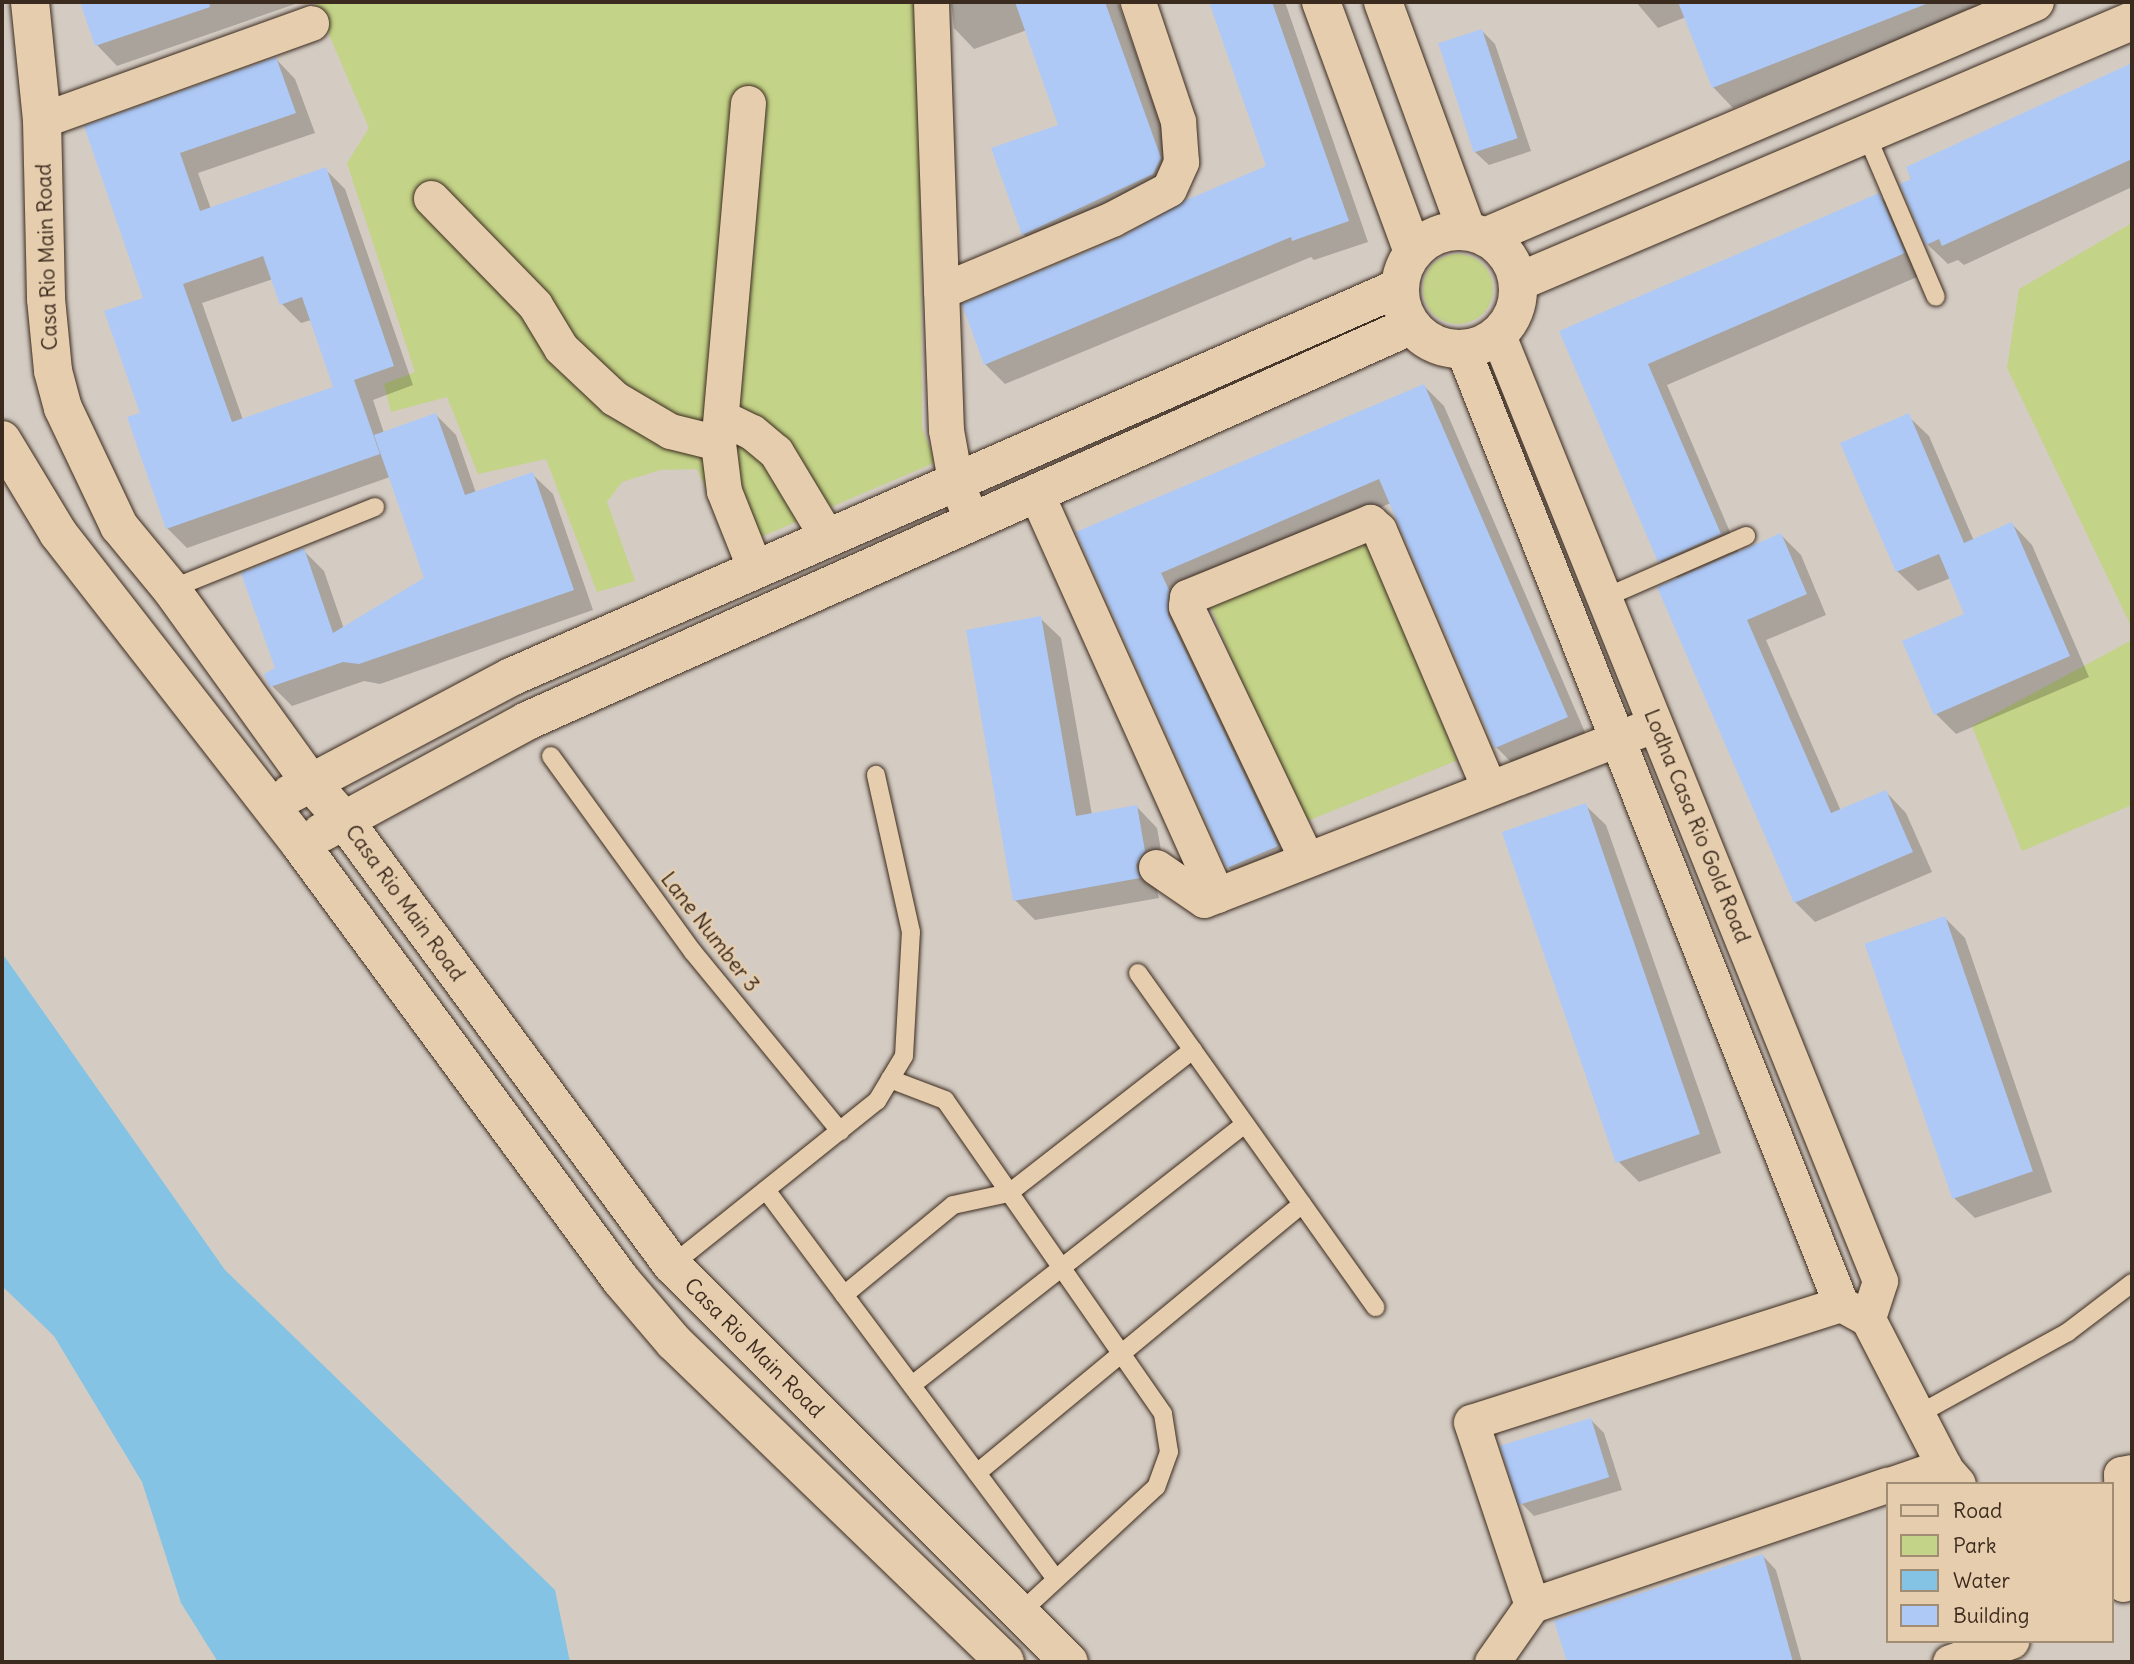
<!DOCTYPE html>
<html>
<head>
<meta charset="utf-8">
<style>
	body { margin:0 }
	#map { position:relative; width:2134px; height:1664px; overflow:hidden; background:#d4ccc3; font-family:Delius,sans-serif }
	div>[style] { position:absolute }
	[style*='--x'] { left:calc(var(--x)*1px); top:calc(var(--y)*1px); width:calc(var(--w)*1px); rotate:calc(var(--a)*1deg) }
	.green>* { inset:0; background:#c3d387; transform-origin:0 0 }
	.round { border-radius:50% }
	.water>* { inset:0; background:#84c3e4 }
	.shadow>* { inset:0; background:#0003 }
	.building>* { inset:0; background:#aec9f6; transform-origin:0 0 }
	.roads { filter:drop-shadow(0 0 2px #3b2a1e) drop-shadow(0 0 2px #3b2a1e) }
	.lane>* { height:18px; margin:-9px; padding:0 9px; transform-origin:9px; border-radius:9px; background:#e5cdad }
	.street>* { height:35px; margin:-17.5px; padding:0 17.5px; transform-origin:17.5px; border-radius:17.5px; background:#e5cdad }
	.secondary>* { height:38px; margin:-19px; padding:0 19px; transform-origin:19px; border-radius:19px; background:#e5cdad }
	.secondary>.ring { margin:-19px; padding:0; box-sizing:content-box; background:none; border:38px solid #e5cdad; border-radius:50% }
	span { translate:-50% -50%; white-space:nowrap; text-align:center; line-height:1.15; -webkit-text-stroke:5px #e5cdad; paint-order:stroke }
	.street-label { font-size:21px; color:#3b2a1e }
	.frame { position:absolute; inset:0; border:4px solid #3b2a1e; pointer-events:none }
	.legend { position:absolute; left:1886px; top:1482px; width:228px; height:161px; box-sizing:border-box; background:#e5cdad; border:2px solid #a18c74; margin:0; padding:9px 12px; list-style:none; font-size:21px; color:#3b2a1e }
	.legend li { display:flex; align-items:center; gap:14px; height:35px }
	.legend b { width:35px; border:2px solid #a18c74 }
</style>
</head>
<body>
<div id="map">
	<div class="green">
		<div style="clip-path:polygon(315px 2px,919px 2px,922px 428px,936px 462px,733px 549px,697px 469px,660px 470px,622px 482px,607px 502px,635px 581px,597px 592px,546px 459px,478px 474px,447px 397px,391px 412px,384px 384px,415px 372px,347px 163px,369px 128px)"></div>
		<div style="clip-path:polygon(2132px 223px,2132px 628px,2007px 368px,2019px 289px)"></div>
		<div class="round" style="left:1423px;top:254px;width:70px;height:70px"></div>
		<div style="left:1362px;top:525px;width:254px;height:171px;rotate:68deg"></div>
		<div style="clip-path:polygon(2132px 640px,2132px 805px,2022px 851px,1972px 726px)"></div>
	</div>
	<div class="water">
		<div style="clip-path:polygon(2px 953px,225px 1270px,555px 1590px,570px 1662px,218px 1662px,181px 1603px,142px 1482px,54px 1336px,2px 1286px)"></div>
	</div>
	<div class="shadow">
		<div style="clip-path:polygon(81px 2px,301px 2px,117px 66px,97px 45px)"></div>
		<div style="clip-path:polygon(951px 2px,1118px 2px,1180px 180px,1044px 254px,1023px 234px,1060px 126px,1027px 30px,974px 49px,954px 28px)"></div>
		<div style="clip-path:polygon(1211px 2px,1285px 2px,1368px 242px,1314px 260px,1311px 257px,1005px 384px,985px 364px,1121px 239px,1268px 167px)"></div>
		<div style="clip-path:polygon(1636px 2px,2001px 2px,1733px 108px,1713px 87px,1686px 17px,1658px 28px)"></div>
		<div style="clip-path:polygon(1482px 31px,1495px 44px,1531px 151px,1489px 165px,1475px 152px)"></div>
		<div style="clip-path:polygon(evenodd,276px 59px,295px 79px,315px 133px,198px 173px,211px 209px,325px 169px,345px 189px,413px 385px,373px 400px,384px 433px,436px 415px,456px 435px,476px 493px,532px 474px,553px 494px,593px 610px,380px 684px,364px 681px,292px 706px,272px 686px,303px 550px,324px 571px,344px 629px,426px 579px,390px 477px,187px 548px,167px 528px,142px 414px,145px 299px,86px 127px,276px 59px,273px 279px,282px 304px,301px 323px,311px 320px,335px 388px,243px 420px,202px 303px,273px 279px)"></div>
		<div style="clip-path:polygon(2132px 64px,2132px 187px,1964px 265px,1958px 260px,1948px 264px,1927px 244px,1908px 168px)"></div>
		<div style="clip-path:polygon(1878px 195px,1899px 215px,1924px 274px,1667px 385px,1739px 553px,1781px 535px,1801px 555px,1826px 615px,1766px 640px,1841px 811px,1886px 792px,1906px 813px,1932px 872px,1815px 922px,1795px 902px,1679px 580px,1660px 561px,1561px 332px)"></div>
		<div style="clip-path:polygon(1424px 386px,1444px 406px,1587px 737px,1516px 767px,1496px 747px,1391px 503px,1180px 593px,1297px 867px,1249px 887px,1228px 867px,1078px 533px)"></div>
		<div style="clip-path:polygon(1908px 416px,1929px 436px,1974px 541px,2012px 524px,2032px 545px,2089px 677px,1956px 734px,1936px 714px,1967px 615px,1951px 578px,1918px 591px,1897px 571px)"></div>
		<div style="clip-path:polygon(1040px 618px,1061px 638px,1092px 815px,1137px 807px,1157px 828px,1165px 872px,1156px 886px,1159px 898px,1035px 920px,1015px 900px)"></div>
		<div style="clip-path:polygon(1585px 805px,1606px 825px,1721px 1153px,1639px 1182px,1619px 1162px)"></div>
		<div style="clip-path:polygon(1945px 918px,1965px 938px,2052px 1192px,1975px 1218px,1954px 1198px)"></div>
		<div style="clip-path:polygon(1591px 1420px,1604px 1433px,1622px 1490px,1534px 1516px,1521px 1503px)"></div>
		<div style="clip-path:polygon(1763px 1556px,1776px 1570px,1802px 1662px,1569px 1662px,1556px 1622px)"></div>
	</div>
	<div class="building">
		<div style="clip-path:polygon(80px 2px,209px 2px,210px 7px,95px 46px)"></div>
		<div style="clip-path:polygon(1015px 2px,1105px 2px,1161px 158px,1153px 174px,1022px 235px,991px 148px,1058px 125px)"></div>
		<div style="clip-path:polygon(1209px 2px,1272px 2px,1349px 221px,1292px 241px,1291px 237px,984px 365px,962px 304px,1120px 238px,1184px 201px,1266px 166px)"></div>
		<div style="clip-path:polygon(1678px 2px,1925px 2px,1926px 4px,1712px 88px)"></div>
		<div style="left:1482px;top:29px;width:115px;height:46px;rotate:72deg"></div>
		<div style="clip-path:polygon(evenodd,276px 57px,296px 113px,180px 153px,200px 211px,326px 167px,394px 366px,354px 380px,380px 454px,166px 529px,127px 417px,140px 413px,104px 311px,143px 298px,84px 126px,276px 57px,263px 256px,280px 305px,302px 297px,333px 387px,232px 422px,183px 284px,263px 256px)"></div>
		<div style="clip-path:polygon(2132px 63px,2132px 159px,1942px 246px,1939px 239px,1926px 245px,1900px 184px,1911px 179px,1906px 167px)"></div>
		<div style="clip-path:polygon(1879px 193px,1905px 253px,1648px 364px,1721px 534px,1658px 562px,1559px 331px)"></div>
		<div style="clip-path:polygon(1424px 384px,1568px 717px,1495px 748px,1379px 479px,1161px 573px,1169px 590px,1168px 615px,1278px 846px,1227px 868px,1076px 532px)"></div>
		<div style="clip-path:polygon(436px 413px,465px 495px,533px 472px,574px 590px,359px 664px,343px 662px,270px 687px,264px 674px,275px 668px,241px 573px,304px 548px,333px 633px,424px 578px,374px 435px)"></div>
		<div style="clip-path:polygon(1909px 413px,1964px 543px,2012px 522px,2070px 656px,1934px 715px,1902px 641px,1964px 614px,1939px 554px,1896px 572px,1840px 443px)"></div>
		<div style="clip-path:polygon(1781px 533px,1807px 594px,1747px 620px,1831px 813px,1886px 790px,1913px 852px,1794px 903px,1657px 587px)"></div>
		<div style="clip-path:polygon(1041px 616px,1076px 816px,1137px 805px,1145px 851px,1136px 865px,1140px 878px,1013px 901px,966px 630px)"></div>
		<div style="left:1586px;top:803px;width:350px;height:89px;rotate:71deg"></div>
		<div style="left:1945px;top:916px;width:270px;height:85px;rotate:71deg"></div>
		<div style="left:1591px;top:1418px;width:62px;height:95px;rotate:73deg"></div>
		<div style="clip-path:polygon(1763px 1554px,1793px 1662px,1567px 1662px,1554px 1621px)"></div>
	</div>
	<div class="roads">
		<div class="lane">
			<div style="--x:1866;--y:134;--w:177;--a:66.8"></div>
			<div style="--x:171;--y:589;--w:220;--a:-21.9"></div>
			<div style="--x:1604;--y:598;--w:155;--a:-23.6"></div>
			<div style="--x:551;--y:756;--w:242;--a:54.1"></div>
			<div style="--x:693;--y:952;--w:232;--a:50.6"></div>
			<div style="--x:1138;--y:973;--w:410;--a:54.6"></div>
			<div style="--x:890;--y:1079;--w:59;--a:20.9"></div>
			<div style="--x:945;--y:1100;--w:382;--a:55.2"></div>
			<div style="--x:1163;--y:1414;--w:38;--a:81"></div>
			<div style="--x:1169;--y:1452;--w:37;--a:110"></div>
			<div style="--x:1156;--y:1487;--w:188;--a:137.2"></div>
			<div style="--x:766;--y:1190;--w:485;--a:53.3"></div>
			<div style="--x:672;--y:1265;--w:263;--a:-38.7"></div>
			<div style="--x:877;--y:1101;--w:52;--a:-59"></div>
			<div style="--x:904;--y:1056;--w:124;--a:-86.8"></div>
			<div style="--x:911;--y:932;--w:161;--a:-102.6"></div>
			<div style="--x:844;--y:1295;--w:141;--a:-39.5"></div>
			<div style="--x:953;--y:1205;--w:57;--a:-12.1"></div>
			<div style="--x:1009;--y:1193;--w:233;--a:-37.9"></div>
			<div style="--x:912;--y:1385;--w:423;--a:-38.1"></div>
			<div style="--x:1917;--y:1415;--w:172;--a:-28.8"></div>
			<div style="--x:2068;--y:1332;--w:81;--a:-37.4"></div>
			<div style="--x:977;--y:1473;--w:422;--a:-39.6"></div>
		</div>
		<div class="street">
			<div style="--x:931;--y:2;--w:428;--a:88"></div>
			<div style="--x:946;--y:430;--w:51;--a:79.8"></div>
			<div style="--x:955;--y:480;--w:44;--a:67.5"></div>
			<div style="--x:748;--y:103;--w:341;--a:95"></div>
			<div style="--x:718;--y:443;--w:48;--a:82.9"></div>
			<div style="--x:724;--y:491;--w:84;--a:68.3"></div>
			<div style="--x:42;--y:120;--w:286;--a:-19.8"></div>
			<div style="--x:431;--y:198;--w:149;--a:45.8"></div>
			<div style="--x:535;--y:305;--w:50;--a:58.8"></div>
			<div style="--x:561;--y:348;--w:73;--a:43.3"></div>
			<div style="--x:614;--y:398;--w:65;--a:30.5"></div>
			<div style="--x:670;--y:431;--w:49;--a:14"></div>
			<div style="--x:941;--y:291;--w:186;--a:-22.8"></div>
			<div style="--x:1112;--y:219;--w:64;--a:-27.8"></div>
			<div style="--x:1169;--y:189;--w:30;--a:-66"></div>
			<div style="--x:1181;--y:162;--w:41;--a:-94.2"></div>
			<div style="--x:1178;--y:121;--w:126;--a:-108.6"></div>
			<div style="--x:1498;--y:335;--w:1020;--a:68.01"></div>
			<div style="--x:1880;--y:1281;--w:40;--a:108"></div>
			<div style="--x:1463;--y:350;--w:1026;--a:68.39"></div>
			<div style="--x:1841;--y:1304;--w:31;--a:29"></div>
			<div style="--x:1868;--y:1319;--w:170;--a:62.7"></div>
			<div style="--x:1946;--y:1470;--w:18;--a:49"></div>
			<div style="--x:721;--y:417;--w:34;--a:26"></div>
			<div style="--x:752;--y:432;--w:31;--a:40"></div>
			<div style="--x:776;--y:452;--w:99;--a:59"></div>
			<div style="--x:1036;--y:493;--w:441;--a:65.8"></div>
			<div style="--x:1306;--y:858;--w:279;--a:-115.5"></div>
			<div style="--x:1186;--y:606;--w:9;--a:-84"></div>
			<div style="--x:1187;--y:597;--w:198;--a:-22.3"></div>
			<div style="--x:1370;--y:522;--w:12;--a:42"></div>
			<div style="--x:1379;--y:530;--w:277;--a:66.9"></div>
			<div style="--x:1156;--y:867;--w:58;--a:34.5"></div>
			<div style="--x:1204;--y:900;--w:467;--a:-21.3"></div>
			<div style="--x:1841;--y:1304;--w:388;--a:162.3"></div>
			<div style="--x:1471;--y:1422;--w:193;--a:71.6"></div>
			<div style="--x:1532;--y:1605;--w:375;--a:-18.7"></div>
			<div style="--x:1892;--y:1484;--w:55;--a:-19.1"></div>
			<div style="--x:2123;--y:1584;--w:110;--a:-91"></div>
			<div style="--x:2121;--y:1474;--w:11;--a:-10"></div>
			<div style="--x:1492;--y:1662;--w:70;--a:-54.9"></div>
			<div style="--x:1950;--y:1662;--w:65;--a:-19"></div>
		</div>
		<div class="secondary">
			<div style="--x:30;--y:2;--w:119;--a:84.2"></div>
			<div style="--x:42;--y:120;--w:179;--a:88.7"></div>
			<div style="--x:46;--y:299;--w:72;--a:84.4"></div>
			<div style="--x:53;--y:371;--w:38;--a:75"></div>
			<div style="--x:63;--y:408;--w:131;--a:64.6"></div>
			<div style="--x:119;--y:526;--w:82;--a:50.5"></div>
			<div style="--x:171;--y:589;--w:239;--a:54.2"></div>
			<div style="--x:311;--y:783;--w:50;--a:48.3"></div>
			<div style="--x:344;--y:820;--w:553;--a:53.61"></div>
			<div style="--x:672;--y:1265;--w:561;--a:45"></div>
			<div style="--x:1321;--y:2;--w:266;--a:69.8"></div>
			<div style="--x:1383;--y:2;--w:244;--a:69.9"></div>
			<div class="ring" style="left:1400px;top:231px;width:80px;height:80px"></div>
			<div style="--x:1485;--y:237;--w:598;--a:-23.14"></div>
			<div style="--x:1518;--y:282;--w:667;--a:-23.03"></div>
			<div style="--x:2;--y:440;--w:109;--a:58.9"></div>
			<div style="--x:58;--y:533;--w:394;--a:52.1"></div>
			<div style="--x:300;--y:844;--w:541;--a:53.64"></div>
			<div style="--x:621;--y:1280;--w:82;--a:49.5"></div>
			<div style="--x:674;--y:1342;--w:460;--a:44"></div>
			<div style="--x:290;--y:794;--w:250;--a:-27.9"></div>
			<div style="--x:511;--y:677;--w:969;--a:-23.68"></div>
			<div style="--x:321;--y:833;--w:234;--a:-28.5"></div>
			<div style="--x:527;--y:721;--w:967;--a:-24.1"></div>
		</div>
	</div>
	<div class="street-label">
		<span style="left:47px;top:257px;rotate:-92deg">Casa Rio Main Road</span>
		<span style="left:1697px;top:826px;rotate:68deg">Lodha Casa Rio Gold Road</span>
		<span style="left:405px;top:903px;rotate:54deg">Casa Rio Main Road</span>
		<span style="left:710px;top:932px;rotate:52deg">Lane Number 3</span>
		<span style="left:754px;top:1348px;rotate:45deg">Casa Rio Main Road</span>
	</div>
	<div class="frame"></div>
	<ul class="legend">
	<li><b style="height:9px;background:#e5cdad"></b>Road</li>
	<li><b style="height:19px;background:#c3d387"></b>Park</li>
	<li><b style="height:19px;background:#84c3e4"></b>Water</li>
	<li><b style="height:19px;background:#aec9f6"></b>Building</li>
	</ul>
</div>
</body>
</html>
